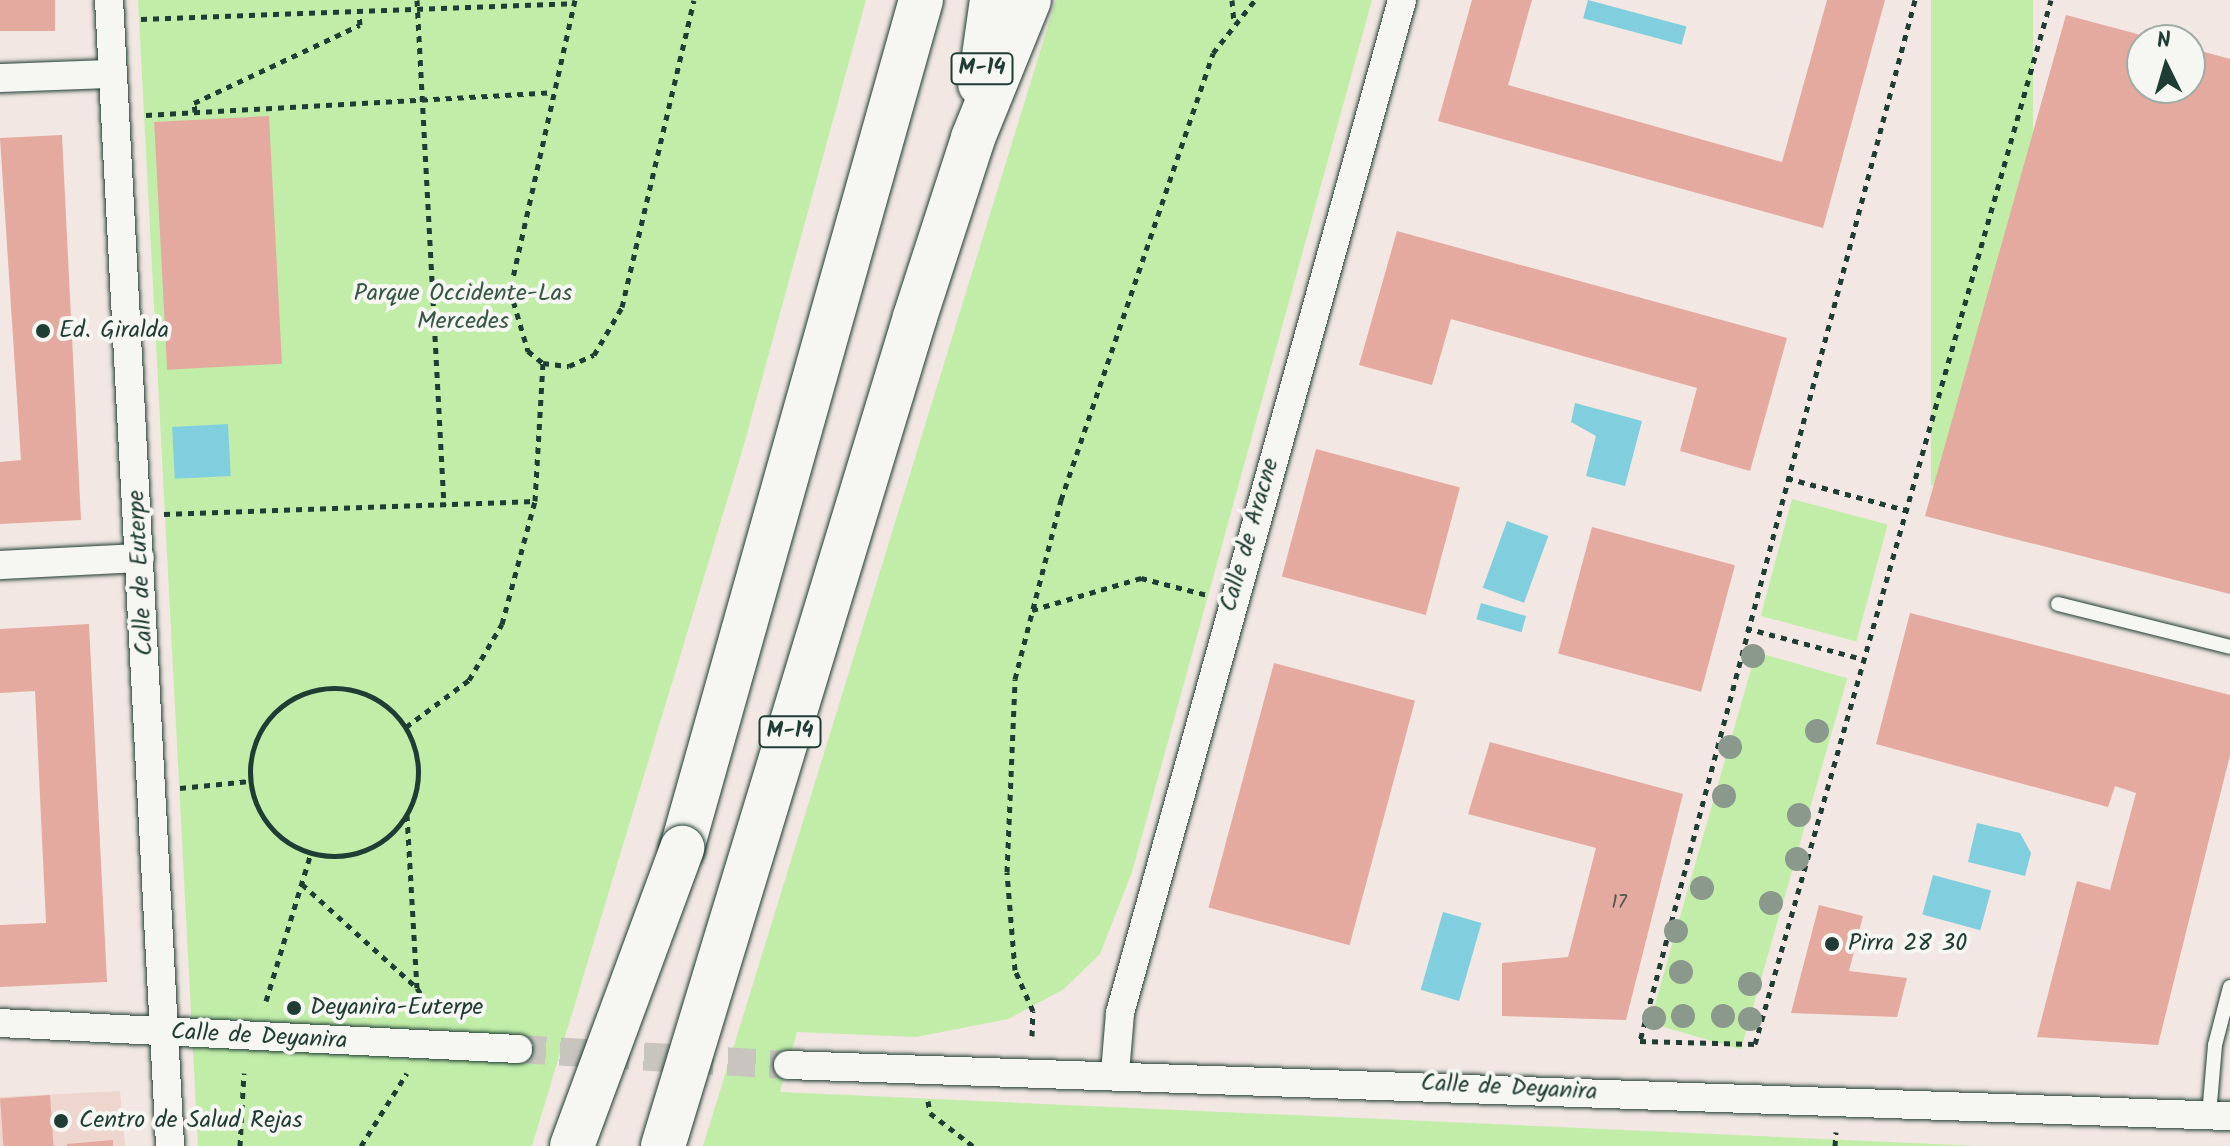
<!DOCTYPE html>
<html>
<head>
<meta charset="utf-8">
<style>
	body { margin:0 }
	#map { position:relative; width:2230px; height:1146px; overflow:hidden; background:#f2e7e2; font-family:Kalam,sans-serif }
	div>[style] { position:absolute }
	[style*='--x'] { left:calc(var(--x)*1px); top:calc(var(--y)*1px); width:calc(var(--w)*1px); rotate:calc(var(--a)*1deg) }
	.built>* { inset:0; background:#eed5ce }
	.green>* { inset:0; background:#c1eda9; transform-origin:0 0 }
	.water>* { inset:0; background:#81cfde; transform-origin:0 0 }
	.building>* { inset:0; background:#e4aaa0; transform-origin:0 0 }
	.minor-tunnel>* { height:28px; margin-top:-14px; transform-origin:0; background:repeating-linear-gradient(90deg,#c8c5bf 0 28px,transparent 0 42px) }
	.path>* { height:5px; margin-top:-2.5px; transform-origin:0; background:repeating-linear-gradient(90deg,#1f3d34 0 6px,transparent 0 12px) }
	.path>.ring { margin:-2.5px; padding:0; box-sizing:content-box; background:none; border:5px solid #1f3d34; border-radius:50% }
	.roads { filter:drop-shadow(0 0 2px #1f3d34) drop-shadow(0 0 2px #1f3d34) }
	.service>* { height:14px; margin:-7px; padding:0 7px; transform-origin:7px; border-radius:7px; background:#f6f6f2 }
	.minor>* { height:28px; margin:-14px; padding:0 14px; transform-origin:14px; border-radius:14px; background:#f6f6f2 }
	.motorway>* { height:44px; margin:-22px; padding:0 22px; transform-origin:22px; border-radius:22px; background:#f6f6f2 }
	.bridges { filter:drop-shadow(0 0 2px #1f3d34) drop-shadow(0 0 2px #1f3d34) }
	.motorway-bridge>* { height:44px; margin:-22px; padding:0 22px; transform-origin:22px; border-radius:22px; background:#f6f6f2 }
	.trees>* { width:24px; height:24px; margin:-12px; border-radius:50%; background:#8b988c }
	.dots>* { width:22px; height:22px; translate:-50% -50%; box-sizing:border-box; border:4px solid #f6f6f2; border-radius:50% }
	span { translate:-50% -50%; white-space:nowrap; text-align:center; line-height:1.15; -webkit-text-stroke:8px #f6f6f2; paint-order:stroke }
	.number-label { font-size:20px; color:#50584f }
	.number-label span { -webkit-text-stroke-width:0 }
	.shield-label span { padding:2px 6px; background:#f6f6f2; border:2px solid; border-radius:6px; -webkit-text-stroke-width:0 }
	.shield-label { font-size:22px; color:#1f3d34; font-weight:700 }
	.park-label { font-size:24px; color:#375746 }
	.poi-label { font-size:24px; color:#1f3d34 }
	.left { translate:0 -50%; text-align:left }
	.street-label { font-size:24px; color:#1f3d34 }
	.north { position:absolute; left:2126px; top:24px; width:80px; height:80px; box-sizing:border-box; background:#f6f6f2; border:2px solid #a0aca6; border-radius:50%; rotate:355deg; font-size:22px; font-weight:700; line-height:32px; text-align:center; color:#1f3d34 }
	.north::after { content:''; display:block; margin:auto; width:28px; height:36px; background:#1f3d34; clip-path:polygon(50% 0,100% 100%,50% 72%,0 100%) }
</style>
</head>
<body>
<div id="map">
	<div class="built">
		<div style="clip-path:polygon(120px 1091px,125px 1146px,0 1146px,0 1097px)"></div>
	</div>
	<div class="green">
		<div style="clip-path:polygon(138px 0,866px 0,743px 448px,532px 1146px,198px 1146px)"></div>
		<div style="clip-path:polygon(1056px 0,1372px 0,1132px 872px,1100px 954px,1064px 989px,1008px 1019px,916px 1037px,797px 1032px,780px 1092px,1979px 1146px,703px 1146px)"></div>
		<div style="left:1931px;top:0;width:102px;height:485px"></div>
		<div style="left:1792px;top:499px;width:99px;height:121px;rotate:15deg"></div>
		<div style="left:1756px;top:652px;width:95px;height:386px;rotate:16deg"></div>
	</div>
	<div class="water">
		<div style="left:1588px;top:0;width:102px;height:19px;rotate:15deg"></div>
		<div style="clip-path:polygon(1575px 403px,1642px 421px,1625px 486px,1586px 476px,1596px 436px,1571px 422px)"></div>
		<div style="left:228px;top:424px;width:52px;height:56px;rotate:87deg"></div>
		<div style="left:1507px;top:521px;width:44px;height:71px;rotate:20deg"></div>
		<div style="left:1481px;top:603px;width:47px;height:17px;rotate:16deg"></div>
		<div style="clip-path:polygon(1977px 823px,2020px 833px,2031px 853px,2025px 876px,1968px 862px)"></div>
		<div style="left:1933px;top:875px;width:60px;height:41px;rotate:15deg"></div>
		<div style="left:1443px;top:912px;width:40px;height:81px;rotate:16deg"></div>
	</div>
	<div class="building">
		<div style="left:0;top:0;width:55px;height:31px"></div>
		<div style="clip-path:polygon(1472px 0,1532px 0,1508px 85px,1782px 162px,1827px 0,1885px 0,1823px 228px,1438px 121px)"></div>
		<div style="clip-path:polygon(2066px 15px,2156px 39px,2142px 40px,2142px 88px,2190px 88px,2190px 48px,2230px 59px,2230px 594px,1925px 516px)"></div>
		<div style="left:269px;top:116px;width:248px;height:115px;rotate:87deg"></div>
		<div style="clip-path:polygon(62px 135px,81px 520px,0 524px,0 462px,21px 460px,0 138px)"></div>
		<div style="clip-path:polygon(1397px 231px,1787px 338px,1750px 471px,1680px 451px,1697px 388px,1451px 319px,1432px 385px,1359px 365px)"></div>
		<div style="left:1316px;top:449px;width:149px;height:132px;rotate:15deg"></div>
		<div style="left:1592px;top:527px;width:148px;height:131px;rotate:15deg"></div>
		<div style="clip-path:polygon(1910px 613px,2230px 695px,2230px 755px,2158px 1045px,2037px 1037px,2077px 881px,2110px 890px,2136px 793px,2115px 786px,2108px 807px,1876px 744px)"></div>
		<div style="clip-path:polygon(89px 624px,107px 982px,0 987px,0 925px,46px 923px,35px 691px,0 693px,0 629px)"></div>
		<div style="left:1274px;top:663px;width:146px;height:253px;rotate:15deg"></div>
		<div style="clip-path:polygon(1490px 742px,1683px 794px,1626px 1020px,1502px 1016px,1502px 963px,1568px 957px,1596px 848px,1468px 814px)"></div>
		<div style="clip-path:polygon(1819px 905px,1863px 916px,1849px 971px,1907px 978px,1897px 1017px,1791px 1013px)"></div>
		<div style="left:50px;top:1095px;width:51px;height:50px;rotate:86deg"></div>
		<div style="clip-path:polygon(113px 1140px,113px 1146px,67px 1146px,67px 1144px)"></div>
	</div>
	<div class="minor-tunnel">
		<div style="--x:518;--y:1049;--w:270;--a:3.4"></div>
	</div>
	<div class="path">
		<div style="--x:417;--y:0;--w:506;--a:86.94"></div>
		<div style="--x:575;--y:0;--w:297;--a:102.6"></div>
		<div style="--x:510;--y:290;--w:64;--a:73.6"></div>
		<div style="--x:528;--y:351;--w:19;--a:39"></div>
		<div style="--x:543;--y:363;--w:26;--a:7"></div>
		<div style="--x:569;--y:366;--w:27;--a:-24"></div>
		<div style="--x:594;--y:355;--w:56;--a:-59.7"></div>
		<div style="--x:622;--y:307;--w:315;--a:-76.8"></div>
		<div style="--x:1232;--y:0;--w:21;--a:85"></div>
		<div style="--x:1915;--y:0;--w:1077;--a:104.8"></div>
		<div style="--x:1640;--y:1041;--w:115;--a:1.5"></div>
		<div style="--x:1755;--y:1044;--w:1085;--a:-74.17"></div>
		<div style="--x:141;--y:19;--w:433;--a:-2.1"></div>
		<div style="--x:195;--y:112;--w:9;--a:-96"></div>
		<div style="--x:194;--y:103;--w:183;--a:-25.2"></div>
		<div style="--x:360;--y:25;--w:12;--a:-95"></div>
		<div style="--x:146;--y:115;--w:407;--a:-3.2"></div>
		<div style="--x:1787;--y:478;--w:126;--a:15.1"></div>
		<div style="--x:164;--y:514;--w:371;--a:-2"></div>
		<div style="--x:1032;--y:610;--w:114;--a:-16.4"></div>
		<div style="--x:1141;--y:578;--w:68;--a:14.4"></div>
		<div style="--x:1746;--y:628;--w:124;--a:14.9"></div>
		<div class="ring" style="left:250px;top:688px;width:163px;height:163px"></div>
		<div style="--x:406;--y:727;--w:79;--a:-36.7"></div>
		<div style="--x:469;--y:680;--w:65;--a:-59.5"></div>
		<div style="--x:502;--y:624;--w:127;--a:-75"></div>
		<div style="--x:535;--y:501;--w:138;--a:-86.7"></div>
		<div style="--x:180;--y:788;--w:70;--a:-5.7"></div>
		<div style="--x:407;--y:815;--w:173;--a:86.7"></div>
		<div style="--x:302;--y:884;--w:155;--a:42.1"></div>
		<div style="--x:417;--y:988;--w:31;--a:57"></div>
		<div style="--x:266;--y:1001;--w:155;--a:-73.1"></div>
		<div style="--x:1032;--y:1036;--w:25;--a:-88"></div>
		<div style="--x:1033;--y:1011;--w:45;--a:-113.7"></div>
		<div style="--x:1015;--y:970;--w:98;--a:-94.7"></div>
		<div style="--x:1007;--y:872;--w:193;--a:-87.6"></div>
		<div style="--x:1015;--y:679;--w:185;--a:-75.6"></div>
		<div style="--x:1061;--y:500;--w:472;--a:-71.2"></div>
		<div style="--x:1213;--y:53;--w:68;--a:-51.6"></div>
		<div style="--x:928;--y:1101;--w:12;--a:81"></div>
		<div style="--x:930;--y:1113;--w:54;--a:37.5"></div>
		<div style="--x:240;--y:1146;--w:73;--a:-86.9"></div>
		<div style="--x:361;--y:1146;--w:86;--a:-57.8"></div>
		<div style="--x:1835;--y:1146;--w:14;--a:-86"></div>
	</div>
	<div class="roads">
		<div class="service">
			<div style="--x:2058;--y:604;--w:177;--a:14"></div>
			<div style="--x:2209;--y:1115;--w:70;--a:-85.1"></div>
			<div style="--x:2215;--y:1045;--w:60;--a:-75.5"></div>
		</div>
		<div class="minor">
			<div style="--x:109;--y:0;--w:1148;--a:86.95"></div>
			<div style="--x:0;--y:78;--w:108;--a:-2.1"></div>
			<div style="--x:0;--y:565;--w:140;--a:-2.9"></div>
			<div style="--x:0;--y:1023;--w:519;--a:2.87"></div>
			<div style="--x:788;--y:1065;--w:1443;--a:2.03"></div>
			<div style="--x:1115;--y:1073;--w:60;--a:-85.2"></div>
			<div style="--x:1120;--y:1013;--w:1052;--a:-74.44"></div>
		</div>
		<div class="motorway">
			<div style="--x:980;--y:84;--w:85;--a:-81.9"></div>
			<div style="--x:682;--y:848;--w:881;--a:-74.26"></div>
			<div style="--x:663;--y:1146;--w:866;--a:-73.09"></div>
			<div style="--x:915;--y:317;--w:188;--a:-72"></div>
			<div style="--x:973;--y:138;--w:149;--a:-67.9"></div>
		</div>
	</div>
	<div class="bridges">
		<div class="motorway-bridge">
			<div style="--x:572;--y:1146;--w:318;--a:-69.7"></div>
		</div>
	</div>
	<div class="trees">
		<div style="left:1753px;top:656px"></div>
		<div style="left:1817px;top:731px"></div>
		<div style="left:1730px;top:747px"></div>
		<div style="left:1724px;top:796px"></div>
		<div style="left:1799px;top:815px"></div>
		<div style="left:1797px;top:859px"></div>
		<div style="left:1702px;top:888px"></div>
		<div style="left:1771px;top:903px"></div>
		<div style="left:1676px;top:931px"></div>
		<div style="left:1681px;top:972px"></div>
		<div style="left:1750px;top:984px"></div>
		<div style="left:1683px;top:1016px"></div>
		<div style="left:1723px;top:1016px"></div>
		<div style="left:1654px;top:1018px"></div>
		<div style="left:1750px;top:1019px"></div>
	</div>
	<div class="dots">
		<div style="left:43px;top:331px;background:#1f3d34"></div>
		<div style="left:1832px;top:944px;background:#1f3d34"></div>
		<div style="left:294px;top:1008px;background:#1f3d34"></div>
		<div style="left:61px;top:1121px;background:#1f3d34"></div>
	</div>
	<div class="number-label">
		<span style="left:1619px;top:903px">17</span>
	</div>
	<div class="shield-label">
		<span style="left:982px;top:69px">M-14</span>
		<span style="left:790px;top:732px">M-14</span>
	</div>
	<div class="park-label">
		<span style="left:463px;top:308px">Parque Occidente-Las<br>Mercedes</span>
	</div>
	<div class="poi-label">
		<span class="left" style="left:59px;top:331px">Ed. Giralda</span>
		<span class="left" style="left:1848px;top:944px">Pirra 28 30</span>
		<span class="left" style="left:310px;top:1008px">Deyanira-Euterpe</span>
		<span class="left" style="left:79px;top:1121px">Centro de Salud Rejas</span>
	</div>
	<div class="street-label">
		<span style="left:1250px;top:535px;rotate:-74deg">Calle de Aracne</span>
		<span style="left:141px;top:573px;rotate:-93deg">Calle de Euterpe</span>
		<span style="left:259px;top:1037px;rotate:3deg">Calle de Deyanira</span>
		<span style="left:1509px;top:1088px;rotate:3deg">Calle de Deyanira</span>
	</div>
	<div class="north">N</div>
</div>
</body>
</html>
